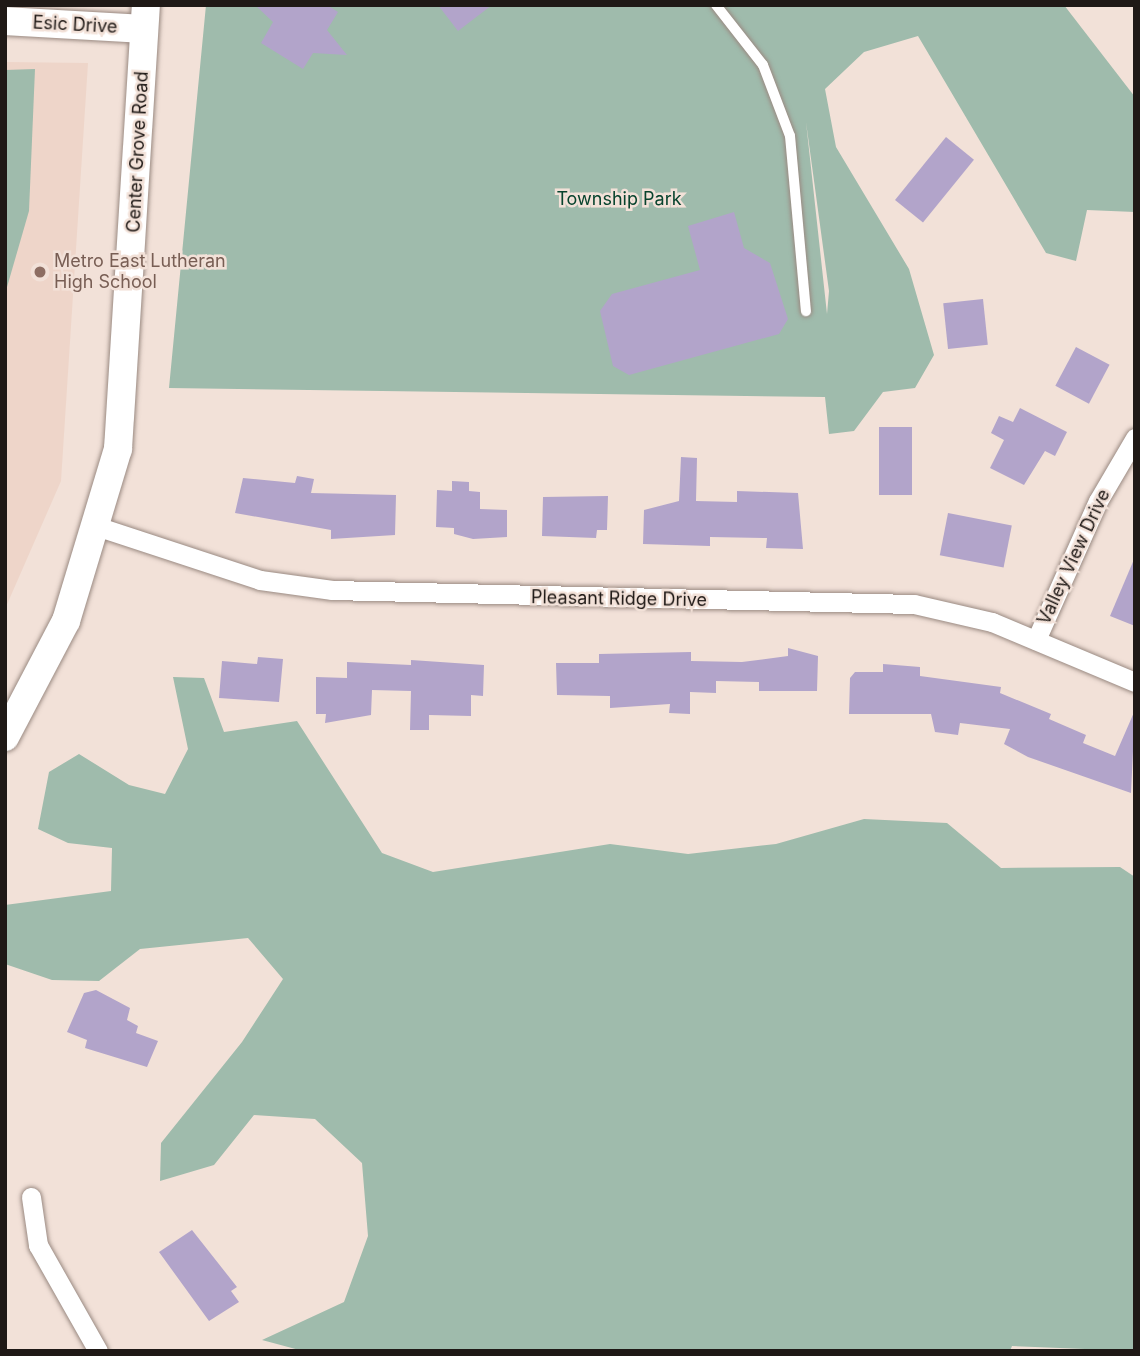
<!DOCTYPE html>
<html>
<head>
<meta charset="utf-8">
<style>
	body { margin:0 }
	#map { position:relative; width:1140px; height:1356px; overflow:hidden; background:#f2e1d8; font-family:Inter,sans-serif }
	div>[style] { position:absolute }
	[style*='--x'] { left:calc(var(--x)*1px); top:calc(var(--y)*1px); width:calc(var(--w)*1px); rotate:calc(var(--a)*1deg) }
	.built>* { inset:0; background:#eed5c9 }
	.green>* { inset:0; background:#9fbbac }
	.building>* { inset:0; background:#b2a4ca; transform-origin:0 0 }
	.roads { filter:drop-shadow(0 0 2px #9a8a82) drop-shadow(0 0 2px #9a8a82) }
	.lane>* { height:10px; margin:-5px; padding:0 5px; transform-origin:5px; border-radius:5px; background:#fff }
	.street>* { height:19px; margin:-9.5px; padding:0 9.5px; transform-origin:9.5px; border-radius:9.5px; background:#fff }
	.secondary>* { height:28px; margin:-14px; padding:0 14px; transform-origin:14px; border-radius:14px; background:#fff }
	.dots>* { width:19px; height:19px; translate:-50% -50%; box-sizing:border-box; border:4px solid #f2e1d8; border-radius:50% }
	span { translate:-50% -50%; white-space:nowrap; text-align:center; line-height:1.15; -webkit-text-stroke:5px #f2e1d8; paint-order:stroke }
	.street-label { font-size:18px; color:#1f1916 }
	.park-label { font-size:18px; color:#07432d }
	.education-label { font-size:18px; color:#785e54 }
	.left { translate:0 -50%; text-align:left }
	.frame { position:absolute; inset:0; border:7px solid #1f1916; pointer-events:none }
</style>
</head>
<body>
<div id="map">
	<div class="built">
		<div style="clip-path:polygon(5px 62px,88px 63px,61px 481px,5px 609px)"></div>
	</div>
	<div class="green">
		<div style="clip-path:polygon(evenodd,206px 5px,1064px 5px,1135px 97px,1135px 212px,1087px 210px,1076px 261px,1046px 253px,918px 36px,864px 52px,825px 89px,836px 147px,909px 269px,934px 355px,915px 388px,883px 392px,854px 431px,829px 434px,825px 397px,169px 388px,206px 5px,806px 122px,829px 291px,827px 314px,806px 122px)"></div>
		<div style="clip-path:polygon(35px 69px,29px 211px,5px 294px,5px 70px)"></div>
		<div style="clip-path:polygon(173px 677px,204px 678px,224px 732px,297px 721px,382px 853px,433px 872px,610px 844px,688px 854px,776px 844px,864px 819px,947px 823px,1001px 868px,1120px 867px,1135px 877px,1135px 1351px,1012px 1346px,1010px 1351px,303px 1351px,262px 1340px,344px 1302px,368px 1236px,362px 1163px,315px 1119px,254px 1115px,214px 1165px,160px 1181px,161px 1143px,242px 1042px,283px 979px,248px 938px,140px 949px,99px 981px,52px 980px,5px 964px,5px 905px,111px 891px,112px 848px,68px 843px,38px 829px,49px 772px,79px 754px,129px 785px,165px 794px,188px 749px)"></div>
	</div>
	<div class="building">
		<div style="clip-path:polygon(255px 5px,327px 5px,338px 12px,327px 30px,347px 55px,313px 53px,303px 69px,261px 43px,273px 22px)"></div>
		<div style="clip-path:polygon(438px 5px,492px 5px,458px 31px)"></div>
		<div style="left:946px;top:137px;width:36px;height:81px;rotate:39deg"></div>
		<div style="clip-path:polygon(734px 212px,744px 248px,770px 263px,788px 319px,779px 334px,629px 375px,613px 366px,600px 311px,612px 294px,700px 270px,688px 226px)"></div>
		<div style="left:983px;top:299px;width:46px;height:40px;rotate:84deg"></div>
		<div style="left:1076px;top:347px;width:38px;height:44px;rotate:28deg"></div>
		<div style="clip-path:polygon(1020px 408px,1067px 432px,1055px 456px,1045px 451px,1024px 485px,990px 468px,1004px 440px,991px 433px,999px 416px,1013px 422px)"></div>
		<div style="left:879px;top:427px;width:33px;height:68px"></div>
		<div style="clip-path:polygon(681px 457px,697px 458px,696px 501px,737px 502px,737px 491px,798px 493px,803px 549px,766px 548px,767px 538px,710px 537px,710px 546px,643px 544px,644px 510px,679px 501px)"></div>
		<div style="clip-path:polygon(297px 476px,314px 479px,311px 493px,396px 495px,395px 535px,331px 539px,331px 530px,235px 513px,243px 478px,295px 483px)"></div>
		<div style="clip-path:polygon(452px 481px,469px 482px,469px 491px,480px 492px,480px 509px,507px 510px,507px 537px,473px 539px,454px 534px,454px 528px,436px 527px,437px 490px,452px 491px)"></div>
		<div style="clip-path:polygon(608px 496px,607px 530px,597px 530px,596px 538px,542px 536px,543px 497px)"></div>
		<div style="left:948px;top:513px;width:65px;height:43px;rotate:11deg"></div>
		<div style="clip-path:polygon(1135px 557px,1135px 626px,1110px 616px)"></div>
		<div style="clip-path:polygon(788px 648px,818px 656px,817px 691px,759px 691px,759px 682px,716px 681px,716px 693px,690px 692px,690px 714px,669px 713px,670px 704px,610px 708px,610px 696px,557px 695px,556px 663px,599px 663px,599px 654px,691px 652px,691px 661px,742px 662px,788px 656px)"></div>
		<div style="clip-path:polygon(258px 657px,283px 659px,279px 702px,219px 698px,222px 661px,257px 664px)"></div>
		<div style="clip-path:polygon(411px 660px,484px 665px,483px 696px,471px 695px,471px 716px,429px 715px,429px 730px,410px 730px,411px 691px,372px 690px,371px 715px,325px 723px,326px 714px,316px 714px,316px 677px,347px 678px,347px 662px,411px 665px)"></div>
		<div style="clip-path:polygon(883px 664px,920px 667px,920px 676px,1001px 687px,1000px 693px,1051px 714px,1049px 719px,1086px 735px,1083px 743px,1115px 756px,1135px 710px,1131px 793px,1028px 757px,1004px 744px,1010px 729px,960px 723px,958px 735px,935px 732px,931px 714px,849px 714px,850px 678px,855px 672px,883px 672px)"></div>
		<div style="clip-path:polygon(96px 990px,130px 1008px,127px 1020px,138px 1026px,136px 1033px,158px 1041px,147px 1067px,85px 1048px,87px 1040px,67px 1032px,84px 993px)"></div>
		<div style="clip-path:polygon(192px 1230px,237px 1287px,231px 1291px,239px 1302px,209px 1321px,159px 1252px)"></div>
	</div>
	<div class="roads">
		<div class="lane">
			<div style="--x:716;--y:5;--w:76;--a:51.9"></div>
			<div style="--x:763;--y:65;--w:76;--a:69.2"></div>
			<div style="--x:790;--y:136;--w:176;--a:84.8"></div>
		</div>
		<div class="street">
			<div style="--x:99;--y:527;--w:169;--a:18.2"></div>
			<div style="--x:260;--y:580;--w:73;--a:7.9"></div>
			<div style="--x:332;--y:590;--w:582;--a:1.38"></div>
			<div style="--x:914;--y:604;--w:80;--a:13"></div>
			<div style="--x:992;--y:622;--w:155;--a:22.8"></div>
			<div style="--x:1036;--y:640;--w:152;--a:-66"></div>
			<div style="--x:1098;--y:501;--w:73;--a:-59.6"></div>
			<div style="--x:31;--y:1197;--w:49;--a:81.7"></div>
			<div style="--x:38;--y:1245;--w:122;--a:60.5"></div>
		</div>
		<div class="secondary">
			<div style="--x:5;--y:21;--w:139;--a:3.3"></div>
			<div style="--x:5;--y:737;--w:131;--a:-62.3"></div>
			<div style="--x:66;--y:621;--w:180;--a:-73.2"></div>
			<div style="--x:118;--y:449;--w:445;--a:-86.4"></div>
		</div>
	</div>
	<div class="dots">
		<div style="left:40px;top:272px;background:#8d6e63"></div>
	</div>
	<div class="street-label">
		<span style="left:75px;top:25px;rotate:3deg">Esic Drive</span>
		<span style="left:138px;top:152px;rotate:-87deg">Center Grove Road</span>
		<span style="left:1074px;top:557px;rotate:-65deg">Valley View Drive</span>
		<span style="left:619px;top:599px;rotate:1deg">Pleasant Ridge Drive</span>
	</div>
	<div class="park-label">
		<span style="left:619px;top:199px">Township Park</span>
	</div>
	<div class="education-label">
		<span class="left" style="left:54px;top:272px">Metro East Lutheran<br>High School</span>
	</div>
	<div class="frame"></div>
</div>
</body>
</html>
